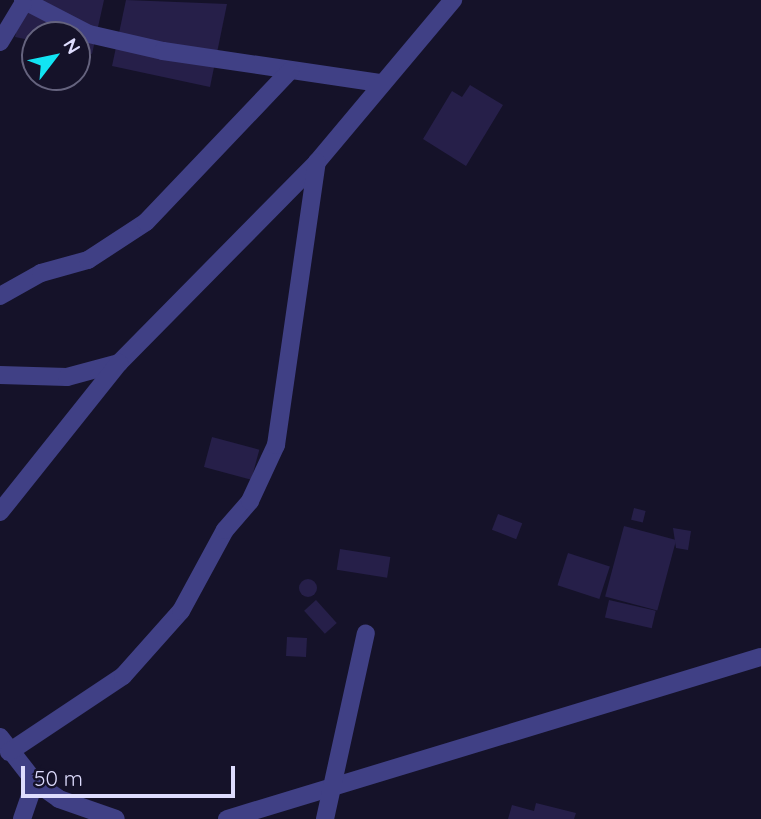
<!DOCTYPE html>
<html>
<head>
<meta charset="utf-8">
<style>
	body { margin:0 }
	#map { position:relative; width:761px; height:819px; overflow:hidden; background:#151229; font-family:Quicksand,sans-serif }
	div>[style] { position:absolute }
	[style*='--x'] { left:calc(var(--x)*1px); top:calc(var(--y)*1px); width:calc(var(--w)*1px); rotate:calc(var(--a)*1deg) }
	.building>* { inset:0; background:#261f49; transform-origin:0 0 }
	.round { border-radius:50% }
	.minor>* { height:18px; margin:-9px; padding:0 9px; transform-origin:9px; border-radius:9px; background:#404085 }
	span { translate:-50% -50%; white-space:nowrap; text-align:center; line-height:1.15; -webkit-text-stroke:5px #151229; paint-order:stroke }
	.north { position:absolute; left:21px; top:21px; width:70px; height:70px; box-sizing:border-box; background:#151229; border:2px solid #65637e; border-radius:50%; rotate:58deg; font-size:19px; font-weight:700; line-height:28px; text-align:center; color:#dedcfd }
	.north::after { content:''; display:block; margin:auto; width:24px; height:32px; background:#12e4f3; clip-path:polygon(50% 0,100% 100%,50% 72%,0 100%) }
	.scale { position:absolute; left:21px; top:766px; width:214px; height:32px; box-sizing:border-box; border:4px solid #dedcfd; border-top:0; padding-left:9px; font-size:21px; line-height:24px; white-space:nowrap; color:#dedcfd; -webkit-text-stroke:5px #151229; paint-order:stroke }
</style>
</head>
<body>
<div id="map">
	<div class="building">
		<div style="clip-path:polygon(23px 0,104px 0,92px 54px,77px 51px,77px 35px,35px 35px,35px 41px,15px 37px)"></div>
		<div style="clip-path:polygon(126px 0,227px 4px,210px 87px,112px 66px)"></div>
		<div style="clip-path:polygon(470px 85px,503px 105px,466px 166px,423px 139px,452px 91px,462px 97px)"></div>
		<div style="left:212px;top:437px;width:49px;height:31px;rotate:15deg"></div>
		<div style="left:634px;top:508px;width:12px;height:12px;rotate:14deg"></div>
		<div style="left:498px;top:514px;width:26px;height:17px;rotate:21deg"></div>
		<div style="left:624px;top:526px;width:54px;height:73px;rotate:15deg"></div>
		<div style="clip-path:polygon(673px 528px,691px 531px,688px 550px,676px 548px)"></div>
		<div style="left:340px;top:549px;width:51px;height:21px;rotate:9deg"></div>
		<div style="left:568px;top:553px;width:44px;height:34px;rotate:18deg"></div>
		<div class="round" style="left:299px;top:579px;width:18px;height:18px"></div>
		<div style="left:316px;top:600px;width:31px;height:16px;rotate:48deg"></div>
		<div style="left:609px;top:600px;width:48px;height:18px;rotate:13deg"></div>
		<div style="left:287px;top:637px;width:20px;height:19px;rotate:3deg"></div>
		<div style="clip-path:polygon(536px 803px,576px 813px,574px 819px,508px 819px,512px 805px,534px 811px)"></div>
	</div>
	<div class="minor">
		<div style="--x:23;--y:0;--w:74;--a:27.3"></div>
		<div style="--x:89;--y:34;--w:76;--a:12.9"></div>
		<div style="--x:163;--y:51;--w:219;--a:8.4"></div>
		<div style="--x:0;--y:42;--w:44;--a:-58.8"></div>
		<div style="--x:0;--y:296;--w:47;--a:-29.3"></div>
		<div style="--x:41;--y:273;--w:49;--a:-15.5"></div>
		<div style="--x:88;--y:260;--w:69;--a:-33.2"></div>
		<div style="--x:146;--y:222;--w:209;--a:-46.4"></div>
		<div style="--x:0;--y:375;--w:67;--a:1.7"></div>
		<div style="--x:67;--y:377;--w:54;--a:-15.1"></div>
		<div style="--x:119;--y:363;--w:282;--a:-45.4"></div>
		<div style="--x:317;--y:162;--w:212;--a:-50"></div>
		<div style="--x:0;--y:512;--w:191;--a:-51.4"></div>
		<div style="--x:0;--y:737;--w:57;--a:52.1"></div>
		<div style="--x:35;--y:782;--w:29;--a:35"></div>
		<div style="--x:59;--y:799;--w:60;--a:19.3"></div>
		<div style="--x:9;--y:752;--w:137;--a:-33.7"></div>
		<div style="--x:123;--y:676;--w:87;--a:-48.3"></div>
		<div style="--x:181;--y:611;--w:92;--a:-61.5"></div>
		<div style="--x:225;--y:530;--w:38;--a:-49"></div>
		<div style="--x:250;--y:501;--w:62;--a:-65.1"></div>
		<div style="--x:276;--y:445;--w:286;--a:-81.8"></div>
		<div style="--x:22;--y:819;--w:39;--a:-71"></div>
		<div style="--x:227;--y:819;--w:558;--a:-16.88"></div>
		<div style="--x:325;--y:819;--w:190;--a:-77.6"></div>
	</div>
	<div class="north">N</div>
	<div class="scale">50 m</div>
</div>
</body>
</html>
